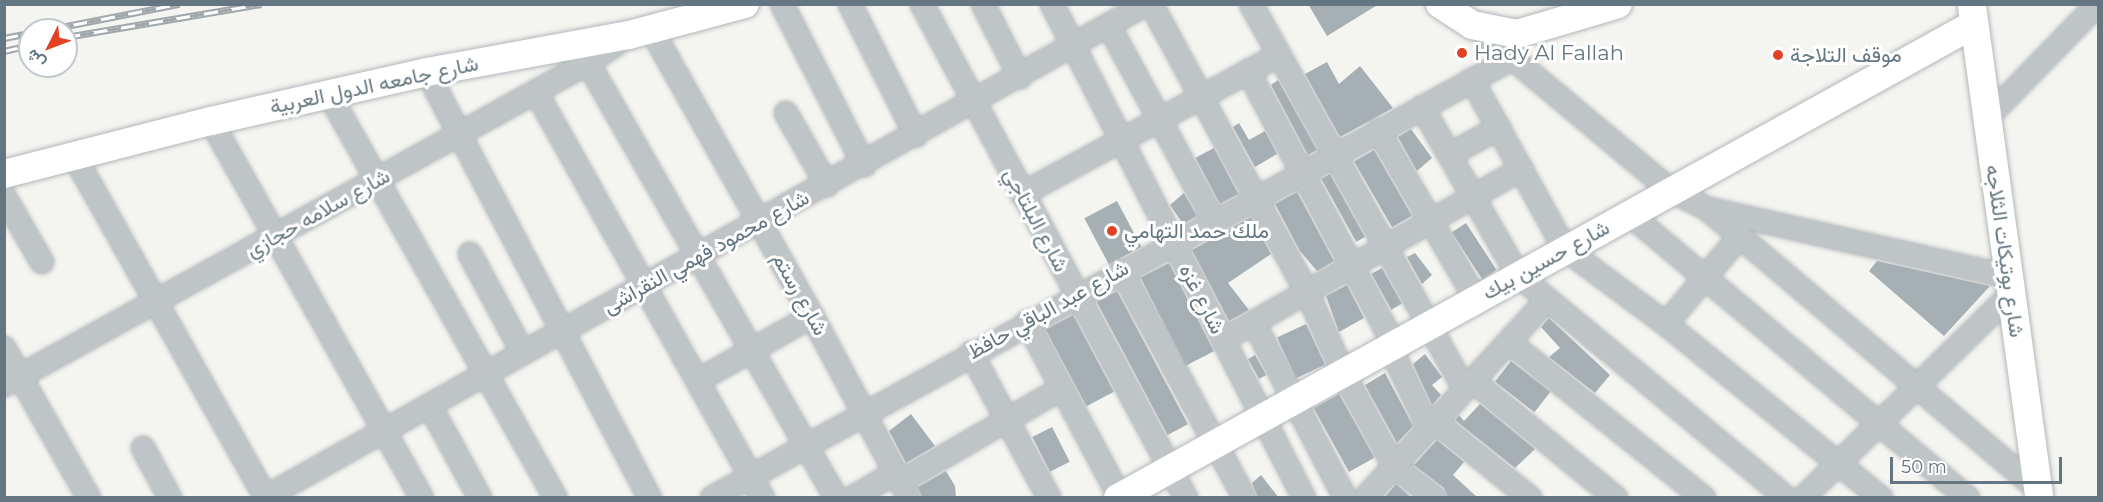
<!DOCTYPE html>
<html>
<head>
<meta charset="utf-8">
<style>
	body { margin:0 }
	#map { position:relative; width:2103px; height:502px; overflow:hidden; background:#f4f4f0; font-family:Montserrat,Vazirmatn,sans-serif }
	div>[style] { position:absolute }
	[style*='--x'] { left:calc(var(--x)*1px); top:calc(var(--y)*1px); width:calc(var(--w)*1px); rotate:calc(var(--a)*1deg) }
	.building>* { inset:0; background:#a6afb3; transform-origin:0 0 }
	.roads { filter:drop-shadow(0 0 2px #b2b7ba) drop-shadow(0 0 2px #b2b7ba) }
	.minor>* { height:22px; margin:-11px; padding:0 11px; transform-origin:11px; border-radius:11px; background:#bfc4c6 }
	.major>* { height:28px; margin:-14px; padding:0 14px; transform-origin:14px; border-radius:14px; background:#fff }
	.rail>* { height:7px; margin-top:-3.5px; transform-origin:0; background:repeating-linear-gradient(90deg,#fff 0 14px,#a0a7ab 0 28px); box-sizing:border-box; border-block:2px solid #a0a7ab }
	.dots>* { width:16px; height:16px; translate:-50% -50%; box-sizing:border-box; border:3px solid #fff; border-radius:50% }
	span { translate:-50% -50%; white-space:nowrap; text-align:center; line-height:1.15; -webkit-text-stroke:6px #fff; paint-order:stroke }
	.poi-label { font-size:21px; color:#637681 }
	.left { translate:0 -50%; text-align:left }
	.street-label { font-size:21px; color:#637681 }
	.frame { position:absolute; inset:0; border:6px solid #637681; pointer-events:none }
	.north { position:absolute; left:18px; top:18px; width:60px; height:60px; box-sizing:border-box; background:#fff; border:2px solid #c1c8cd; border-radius:50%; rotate:228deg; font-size:16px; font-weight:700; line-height:24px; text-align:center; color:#637681 }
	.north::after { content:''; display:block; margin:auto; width:21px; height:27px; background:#e24123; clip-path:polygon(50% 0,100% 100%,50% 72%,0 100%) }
	.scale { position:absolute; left:1890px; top:457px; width:172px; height:27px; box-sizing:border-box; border:3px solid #637681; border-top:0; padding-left:8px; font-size:18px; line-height:21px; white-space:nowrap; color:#637681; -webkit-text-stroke:4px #fff; paint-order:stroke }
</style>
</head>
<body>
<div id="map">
	<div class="building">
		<div style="clip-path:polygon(1308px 4px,1379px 4px,1327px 36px)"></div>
		<div style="clip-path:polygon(1327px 62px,1339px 84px,1360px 66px,1393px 108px,1340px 137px,1305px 74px)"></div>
		<div style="clip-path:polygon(1278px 80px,1317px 150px,1308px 155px,1271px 85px)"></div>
		<div style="clip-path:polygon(1239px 123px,1249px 140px,1265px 131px,1277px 154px,1255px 167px,1233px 127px)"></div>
		<div style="clip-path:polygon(1411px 129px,1432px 158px,1417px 171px,1398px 137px)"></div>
		<div style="left:1214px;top:148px;width:52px;height:21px;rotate:62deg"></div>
		<div style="left:1374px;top:150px;width:76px;height:23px;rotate:60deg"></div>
		<div style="left:1330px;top:174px;width:72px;height:10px;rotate:61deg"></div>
		<div style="clip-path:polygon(1297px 192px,1334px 261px,1317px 271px,1300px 251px,1275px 204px)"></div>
		<div style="clip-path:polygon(1184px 193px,1197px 216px,1183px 224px,1170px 205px)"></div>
		<div style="left:1117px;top:201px;width:52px;height:37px;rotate:62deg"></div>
		<div style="clip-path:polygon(1251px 217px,1271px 254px,1228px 283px,1249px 310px,1229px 321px,1192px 250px)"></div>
		<div style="left:1466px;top:223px;width:56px;height:17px;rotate:57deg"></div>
		<div style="clip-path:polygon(1415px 253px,1432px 275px,1422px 284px,1407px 257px)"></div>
		<div style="clip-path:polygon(1877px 261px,1990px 286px,1944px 336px,1869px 271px)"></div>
		<div style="left:1169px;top:263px;width:99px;height:32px;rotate:63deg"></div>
		<div style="left:1382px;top:268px;width:41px;height:12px;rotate:61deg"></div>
		<div style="clip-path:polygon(1347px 285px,1364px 318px,1339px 332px,1326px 296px)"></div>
		<div style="left:1117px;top:291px;width:151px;height:23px;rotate:62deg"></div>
		<div style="left:1073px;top:315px;width:87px;height:31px;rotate:62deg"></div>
		<div style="clip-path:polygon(1549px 318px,1610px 375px,1595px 393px,1549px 357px,1560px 348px,1541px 327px)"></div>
		<div style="left:1306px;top:324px;width:45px;height:32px;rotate:65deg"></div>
		<div style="clip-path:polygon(1425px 354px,1442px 377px,1432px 385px,1441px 395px,1432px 405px,1413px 364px)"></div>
		<div style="left:1255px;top:355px;width:23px;height:8px;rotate:61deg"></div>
		<div style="left:1511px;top:361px;width:50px;height:26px;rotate:38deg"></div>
		<div style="clip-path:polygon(1385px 373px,1413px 426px,1397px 443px,1365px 385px)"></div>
		<div style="left:1339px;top:394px;width:73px;height:29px;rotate:61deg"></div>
		<div style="clip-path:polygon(1480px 404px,1535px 449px,1515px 468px,1455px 420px,1459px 415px,1464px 421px)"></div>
		<div style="clip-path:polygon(911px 414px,935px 446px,906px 463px,889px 431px)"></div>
		<div style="left:1052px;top:427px;width:39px;height:22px;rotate:63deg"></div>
		<div style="clip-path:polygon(1437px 440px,1464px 462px,1453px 475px,1478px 498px,1448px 498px,1444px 488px,1414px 465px)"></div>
		<div style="clip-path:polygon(946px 471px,955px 486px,956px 498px,922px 498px,918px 487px)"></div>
		<div style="clip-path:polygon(1261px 475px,1279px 498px,1258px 498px,1252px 483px)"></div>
		<div style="clip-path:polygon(1396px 484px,1412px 498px,1384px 498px)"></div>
	</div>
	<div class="roads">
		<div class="minor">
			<div style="--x:782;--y:4;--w:181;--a:63"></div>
			<div style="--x:850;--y:4;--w:147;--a:63.3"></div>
			<div style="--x:922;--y:4;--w:560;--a:61.88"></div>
			<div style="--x:983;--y:4;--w:82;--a:63.1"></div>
			<div style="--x:1052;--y:4;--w:555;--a:62.97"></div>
			<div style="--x:1151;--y:4;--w:328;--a:61.6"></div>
			<div style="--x:1307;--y:292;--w:89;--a:66"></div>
			<div style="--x:1343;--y:373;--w:106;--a:61.3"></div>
			<div style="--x:1394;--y:466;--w:52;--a:38"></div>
			<div style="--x:1251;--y:4;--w:439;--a:61"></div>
			<div style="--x:1109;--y:26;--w:221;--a:61.6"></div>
			<div style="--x:1474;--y:26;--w:256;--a:39.9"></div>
			<div style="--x:1670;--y:190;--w:42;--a:26.6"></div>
			<div style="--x:1708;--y:209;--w:309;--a:12.7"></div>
			<div style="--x:651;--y:29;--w:329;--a:60.7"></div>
			<div style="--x:812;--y:316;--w:206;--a:61.9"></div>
			<div style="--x:588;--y:63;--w:501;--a:60.31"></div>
			<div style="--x:1248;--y:71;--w:310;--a:61.9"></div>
			<div style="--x:427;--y:72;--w:481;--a:62.4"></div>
			<div style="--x:1472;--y:80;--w:193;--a:61.2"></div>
			<div style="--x:1565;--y:249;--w:126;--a:36.6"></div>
			<div style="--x:1666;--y:324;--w:277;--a:39"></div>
			<div style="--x:536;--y:92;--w:465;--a:60.8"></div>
			<div style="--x:330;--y:96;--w:461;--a:60.7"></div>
			<div style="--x:1422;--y:107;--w:193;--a:60.3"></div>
			<div style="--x:1518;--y:275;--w:349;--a:39.7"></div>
			<div style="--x:786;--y:113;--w:83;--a:60.3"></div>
			<div style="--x:1987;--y:118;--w:159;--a:-45.8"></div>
			<div style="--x:211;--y:121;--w:432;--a:60.8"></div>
			<div style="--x:1378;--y:130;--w:195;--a:59.9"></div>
			<div style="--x:73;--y:154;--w:394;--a:60.7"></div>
			<div style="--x:1449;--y:155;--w:57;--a:-28.4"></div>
			<div style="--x:1022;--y:194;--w:292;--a:-28.4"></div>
			<div style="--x:4;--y:196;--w:76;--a:60.1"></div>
			<div style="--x:1711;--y:212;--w:429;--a:40.3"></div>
			<div style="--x:1628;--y:213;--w:444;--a:40"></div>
			<div style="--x:470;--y:254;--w:112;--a:61.8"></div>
			<div style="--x:1121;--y:270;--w:260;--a:61.5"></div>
			<div style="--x:1027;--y:322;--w:199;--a:62.1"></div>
			<div style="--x:1254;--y:323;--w:197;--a:62.5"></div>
			<div style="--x:1666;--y:324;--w:115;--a:-49.9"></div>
			<div style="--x:1223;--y:340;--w:344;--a:-29.8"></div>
			<div style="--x:1509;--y:342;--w:250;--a:38.7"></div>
			<div style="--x:1390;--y:347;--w:91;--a:64.6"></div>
			<div style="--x:4;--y:348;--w:172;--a:60.5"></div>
			<div style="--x:971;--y:353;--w:165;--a:61.7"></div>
			<div style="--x:699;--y:380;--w:130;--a:-29.5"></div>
			<div style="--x:1473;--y:381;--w:185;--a:39.3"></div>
			<div style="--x:4;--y:385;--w:667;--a:-28.87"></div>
			<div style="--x:588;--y:63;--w:45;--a:-34"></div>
			<div style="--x:430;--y:406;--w:105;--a:61.5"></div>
			<div style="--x:1436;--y:422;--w:121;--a:39"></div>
			<div style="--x:143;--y:448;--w:57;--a:61.6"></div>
			<div style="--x:900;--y:482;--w:187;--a:-30.1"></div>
			<div style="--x:264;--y:498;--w:1011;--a:-29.25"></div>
			<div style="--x:712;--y:498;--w:914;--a:-28.78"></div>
			<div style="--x:852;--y:498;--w:50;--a:-30.2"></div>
			<div style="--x:1365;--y:498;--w:269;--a:-47.4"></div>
			<div style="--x:1803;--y:498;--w:291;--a:-44.4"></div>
		</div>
		<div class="major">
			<div style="--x:1440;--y:4;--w:38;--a:33"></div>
			<div style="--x:1472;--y:25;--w:46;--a:11.3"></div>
			<div style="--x:1517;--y:34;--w:105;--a:-16.5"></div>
			<div style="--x:1972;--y:6;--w:497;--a:82.2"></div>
			<div style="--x:4;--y:174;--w:214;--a:-14.4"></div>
			<div style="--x:211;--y:121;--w:221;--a:-12.8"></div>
			<div style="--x:427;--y:72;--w:205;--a:-10.4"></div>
			<div style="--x:629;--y:35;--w:120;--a:-15"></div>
			<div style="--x:1118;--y:498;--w:978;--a:-28.97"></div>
		</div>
	</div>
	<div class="rail">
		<div style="--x:46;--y:30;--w:136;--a:-11.1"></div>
		<div style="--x:66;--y:37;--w:198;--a:-9.6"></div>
		<div style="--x:4;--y:38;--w:26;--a:-11"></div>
		<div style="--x:4;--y:51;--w:27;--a:-13"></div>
	</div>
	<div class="dots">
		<div style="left:1462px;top:53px;background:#e24123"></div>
		<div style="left:1778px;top:55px;background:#e24123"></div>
		<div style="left:1112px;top:231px;background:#e24123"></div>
	</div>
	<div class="poi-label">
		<span class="left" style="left:1474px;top:53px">Hady Al Fallah</span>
		<span class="left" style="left:1790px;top:55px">موقف التلاجة</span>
		<span class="left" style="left:1124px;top:231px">ملك حمد التهامي</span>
	</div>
	<div class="street-label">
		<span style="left:374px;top:85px;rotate:-12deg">شارع جامعه الدول العربية</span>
		<span style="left:318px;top:213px;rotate:-29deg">شارع سلامه حجازي</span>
		<span style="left:1036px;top:220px;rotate:62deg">شارع البلتاجي</span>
		<span style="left:2005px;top:251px;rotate:82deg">شارع بوتيكات الثلاجه</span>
		<span style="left:706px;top:252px;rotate:-29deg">شارع محمود فهمي النقراشى</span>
		<span style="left:1546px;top:260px;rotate:-29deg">شارع حسين بيك</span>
		<span style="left:800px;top:294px;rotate:61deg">شارع رستم</span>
		<span style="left:1202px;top:299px;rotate:63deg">شارع غزه</span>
		<span style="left:1048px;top:310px;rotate:-29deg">شارع عبد الباقي حافظ</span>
	</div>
	<div class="frame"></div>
	<div class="north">ش</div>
	<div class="scale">50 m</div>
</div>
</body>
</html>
